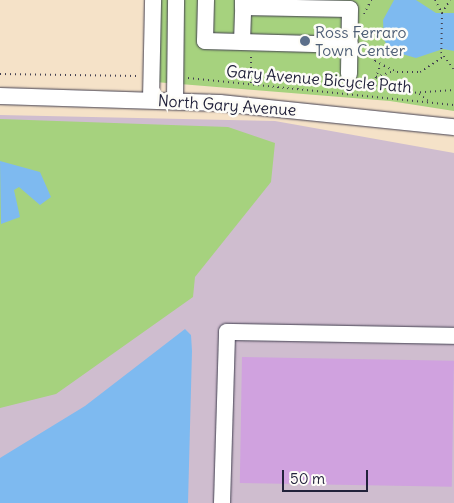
<!DOCTYPE html>
<html>
<head>
<meta charset="utf-8">
<style>
	body { margin:0 }
	#map { position:relative; width:454px; height:503px; overflow:hidden; background:#f5e2c8; font-family:Delius,sans-serif }
	div>[style] { position:absolute }
	[style*='--x'] { left:calc(var(--x)*1px); top:calc(var(--y)*1px); width:calc(var(--w)*1px); rotate:calc(var(--a)*1deg) }
	.industrial>* { inset:0; background:#cfbdcf }
	.green>* { inset:0; background:#a6d27e }
	.water>* { inset:0; background:#7ebaf0 }
	.building>* { inset:0; background:#d0a2df; transform-origin:0 0 }
	.path>* { height:2px; margin-top:-1px; transform-origin:0; background:repeating-linear-gradient(90deg,#423f50 0 1px,transparent 0 5px) }
	.roads { filter:drop-shadow(0 0 1px #423f50) drop-shadow(0 0 1px #423f50) }
	.minor>* { height:16px; margin:-8px; padding:0 8px; transform-origin:8px; border-radius:8px; background:#fff }
	.dots>* { width:14px; height:14px; translate:-50% -50%; box-sizing:border-box; border:2px solid #fdfcf7; border-radius:50% }
	span { translate:-50% -50%; white-space:nowrap; text-align:center; line-height:1.15; -webkit-text-stroke:5px #fdfcf7; paint-order:stroke }
	.service-label { font-size:16px; color:#4e5e75 }
	.left { translate:0 -50%; text-align:left }
	.street-label { font-size:16px; color:#22223b }
	.scale { position:absolute; left:282px; top:470px; width:86px; height:22px; box-sizing:border-box; border:2px solid #22223b; border-top:0; padding-left:6px; font-size:15px; line-height:18px; white-space:nowrap; color:#22223b; -webkit-text-stroke:4px #fdfcf7; paint-order:stroke }
</style>
</head>
<body>
<div id="map">
	<div class="industrial">
		<div style="clip-path:polygon(0 115px,275px 121px,454px 153px,454px 503px,0 503px)"></div>
	</div>
	<div class="green">
		<div style="clip-path:polygon(157px 0,454px 0,454px 111px,390px 101px,155px 82px)"></div>
		<div style="clip-path:polygon(0 119px,228px 127px,275px 143px,271px 182px,195px 277px,193px 297px,56px 394px,0 408px)"></div>
	</div>
	<div class="water">
		<div style="clip-path:polygon(394px 0,416px 0,436px 13px,454px 13px,454px 51px,443px 49px,416px 58px,391px 51px,384px 40px,383px 20px)"></div>
		<div style="clip-path:polygon(0 161px,40px 172px,51px 197px,40px 205px,19px 187px,14px 190px,20px 217px,1px 224px)"></div>
		<div style="clip-path:polygon(185px 329px,191px 335px,192px 351px,188px 503px,0 503px,0 458px,85px 406px)"></div>
	</div>
	<div class="building">
		<div style="left:242px;top:357px;width:212px;height:126px;rotate:1deg"></div>
	</div>
	<div class="path">
		<div style="--x:435;--y:0;--w:15;--a:62"></div>
		<div style="--x:442;--y:13;--w:39;--a:91"></div>
		<div style="--x:441;--y:52;--w:21;--a:53"></div>
		<div style="--x:442;--y:13;--w:15;--a:-58"></div>
		<div style="--x:364;--y:14;--w:16;--a:-63"></div>
		<div style="--x:364;--y:43;--w:21;--a:59"></div>
		<div style="--x:375;--y:61;--w:25;--a:27"></div>
		<div style="--x:397;--y:72;--w:23;--a:0"></div>
		<div style="--x:420;--y:72;--w:27;--a:-33"></div>
		<div style="--x:0;--y:74;--w:139;--a:0.8"></div>
		<div style="--x:376;--y:77;--w:20;--a:-18"></div>
		<div style="--x:188;--y:78;--w:267;--a:5.8"></div>
		<div style="--x:361;--y:82;--w:50;--a:12.7"></div>
		<div style="--x:410;--y:93;--w:44;--a:-3.9"></div>
		<div style="--x:251;--y:83;--w:28;--a:-90"></div>
		<div style="--x:374;--y:83;--w:18;--a:-71"></div>
		<div style="--x:419;--y:94;--w:11;--a:38"></div>
	</div>
	<div class="roads">
		<div class="minor">
			<div style="--x:206;--y:0;--w:41;--a:91.4"></div>
			<div style="--x:205;--y:41;--w:145;--a:1.6"></div>
			<div style="--x:243;--y:0;--w:7;--a:90"></div>
			<div style="--x:243;--y:7;--w:107;--a:1.1"></div>
			<div style="--x:350;--y:9;--w:65;--a:90.9"></div>
			<div style="--x:242;--y:42;--w:35;--a:-88"></div>
			<div style="--x:0;--y:96;--w:220;--a:1.8"></div>
			<div style="--x:220;--y:103;--w:235;--a:5.9"></div>
			<div style="--x:151;--y:99;--w:99;--a:-88.8"></div>
			<div style="--x:175;--y:101;--w:101;--a:-89.4"></div>
			<div style="--x:222;--y:503;--w:171;--a:-88.3"></div>
			<div style="--x:227;--y:332;--w:227;--a:1"></div>
		</div>
	</div>
	<div class="dots">
		<div style="left:305px;top:41px;background:#5c6f8a"></div>
	</div>
	<div class="service-label">
		<span class="left" style="left:315px;top:41px">Ross Ferraro<br>Town Center</span>
	</div>
	<div class="street-label">
		<span style="left:319px;top:79px;rotate:5deg">Gary Avenue Bicycle Path</span>
		<span style="left:227px;top:105px;rotate:4deg">North Gary Avenue</span>
	</div>
	<div class="scale">50 m</div>
</div>
</body>
</html>
